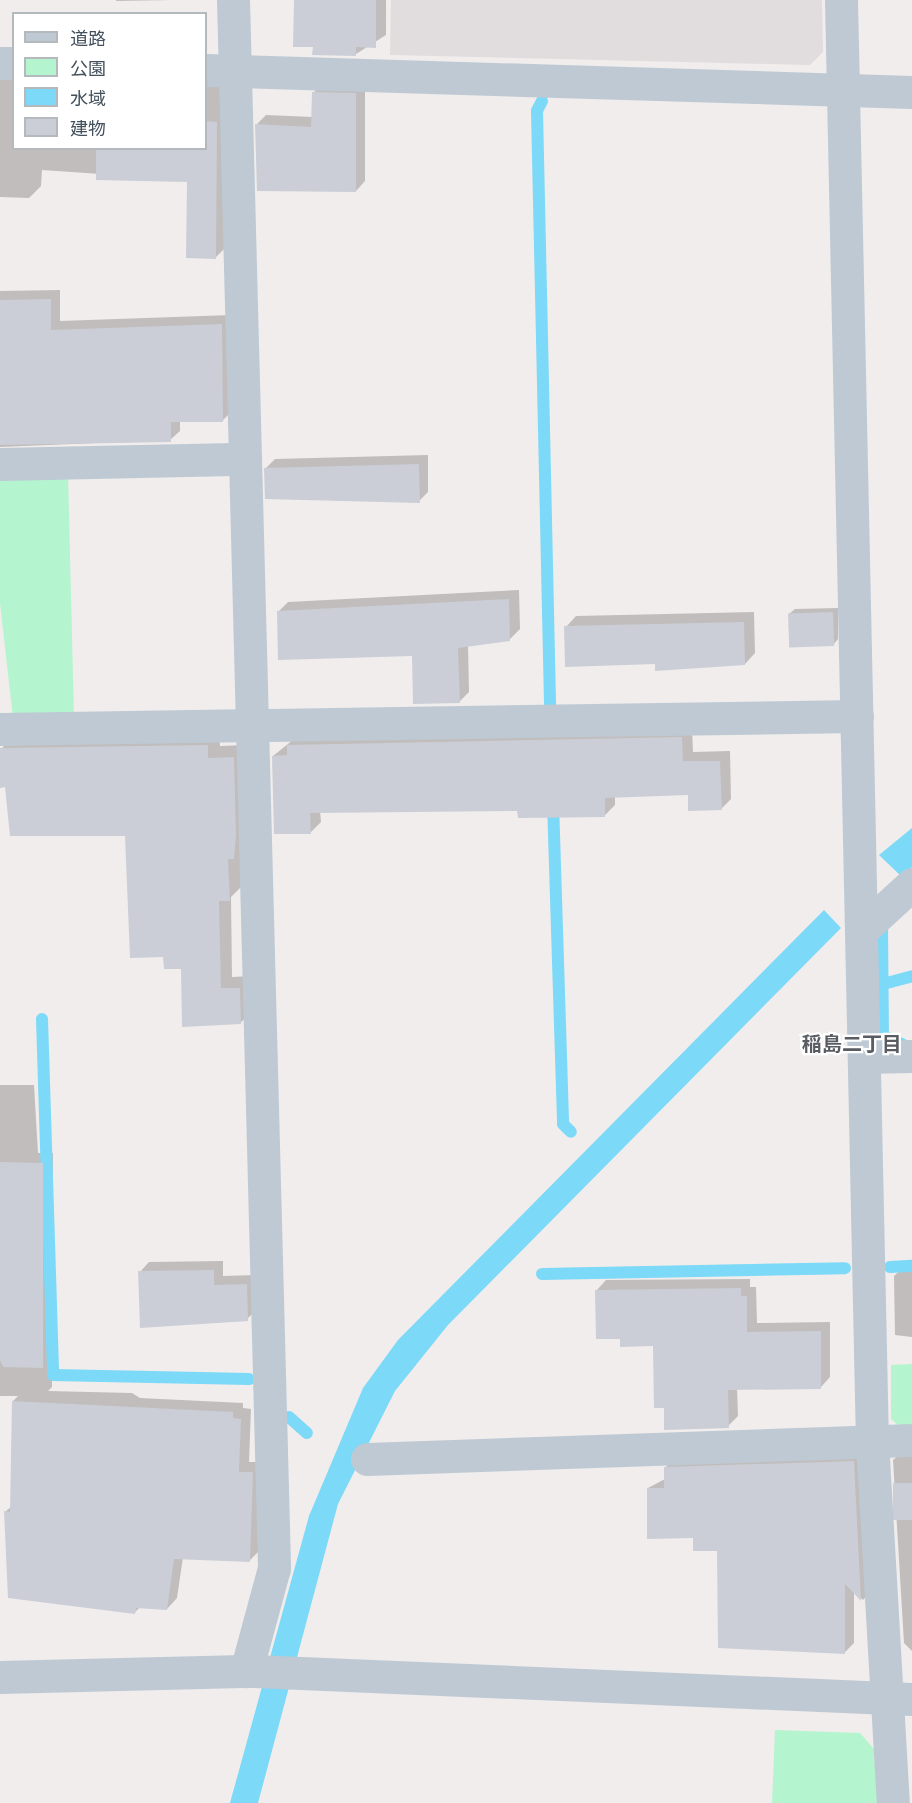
<!DOCTYPE html>
<html>
<head>
<meta charset="utf-8">
<style>
	body { margin:0 }
	#map { position:relative; width:912px; height:1803px; overflow:hidden; background:#f0edec; font-family:Barlow,"Noto Sans JP",sans-serif }
	div>[style] { position:absolute }
	[style*='--x'] { left:calc(var(--x)*1px); top:calc(var(--y)*1px); width:calc(var(--w)*1px); rotate:calc(var(--a)*1deg) }
	.education>* { inset:0; background:#e1ddde }
	.green>* { inset:0; background:#b4f4cf }
	.water>* { inset:0; background:#7cd9f7 }
	.shadow>* { inset:0; background:#0003 }
	.stream>* { height:12px; margin:-6px; padding:0 6px; transform-origin:6px; border-radius:6px; background:#7cd9f7 }
	.building>* { inset:0; background:#cbced6; transform-origin:0 0 }
	.minor>* { height:33px; margin:-16.5px; padding:0 16.5px; transform-origin:16.5px; border-radius:16.5px; background:#bec9d4 }
	span { translate:-50% -50%; white-space:nowrap; text-align:center; line-height:1.15; -webkit-text-stroke:4.5px #fff; paint-order:stroke }
	.neighbourhood-label { font-size:20px; color:#595d63; font-weight:700 }
	.legend { position:absolute; left:12px; top:12px; width:195px; height:138px; box-sizing:border-box; background:#fff; border:2px solid #b4b9be; margin:0; padding:8px 10px; list-style:none; font-size:18px; color:#43505d }
	.legend li { display:flex; align-items:center; gap:12px; height:30px }
	.legend b { width:30px; border:2px solid #b4b9be }
</style>
</head>
<body>
<div id="map">
	<div class="education">
		<div style="clip-path:polygon(391px 0,822px 0,823px 52px,810px 65px,390px 55px)"></div>
	</div>
	<div class="green">
		<div style="clip-path:polygon(68px 474px,74px 718px,13px 718px,0 603px,0 476px)"></div>
		<div style="clip-path:polygon(912px 1364px,912px 1428px,903px 1429px,891px 1419px,891px 1365px)"></div>
		<div style="clip-path:polygon(775px 1730px,860px 1733px,874px 1749px,878px 1803px,772px 1803px)"></div>
	</div>
	<div class="water">
		<div style="clip-path:polygon(912px 828px,912px 867px,902px 877px,879px 855px)"></div>
		<div style="clip-path:polygon(824px 910px,841px 928px,448px 1325px,395px 1391px,338px 1504px,258px 1803px,230px 1803px,309px 1516px,363px 1388px,398px 1340px)"></div>
	</div>
	<div class="shadow">
		<div style="clip-path:polygon(116px 0,172px 0,116px 1px)"></div>
		<div style="clip-path:polygon(295px 0,386px 0,386px 35px,356px 54px,314px 45px)"></div>
		<div style="clip-path:polygon(0 74px,14px 74px,14px 148px,206px 148px,206px 80px,226px 80px,228px 245px,216px 257px,188px 180px,42px 170px,41px 186px,29px 198px,0 197px)"></div>
		<div style="clip-path:polygon(323px 83px,365px 84px,365px 181px,356px 191px,257px 124px,266px 115px,313px 117px,313px 93px)"></div>
		<div style="clip-path:polygon(60px 290px,60px 321px,231px 315px,232px 411px,222px 421px,180px 421px,180px 431px,170px 440px,0 447px,0 291px)"></div>
		<div style="clip-path:polygon(428px 455px,428px 492px,419px 501px,266px 468px,275px 459px)"></div>
		<div style="clip-path:polygon(519px 590px,520px 629px,510px 639px,468px 645px,469px 692px,459px 702px,414px 655px,278px 612px,288px 602px)"></div>
		<div style="clip-path:polygon(838px 608px,838px 639px,833px 645px,789px 614px,795px 609px)"></div>
		<div style="clip-path:polygon(754px 612px,755px 653px,745px 664px,656px 663px,566px 627px,576px 616px)"></div>
		<div style="clip-path:polygon(692px 728px,693px 752px,730px 751px,731px 799px,721px 809px,689px 794px,615px 796px,615px 805px,605px 815px,519px 809px,320px 811px,321px 822px,311px 832px,273px 756px,299px 735px)"></div>
		<div style="clip-path:polygon(219px 733px,220px 746px,246px 745px,241px 887px,231px 897px,232px 977px,252px 976px,253px 1011px,240px 1023px,165px 955px,127px 835px,2px 748px,14px 736px)"></div>
		<div style="clip-path:polygon(0 1085px,34px 1085px,38px 1153px,53px 1153px,52px 1387px,48px 1391px,132px 1393px,140px 1398px,243px 1403px,243px 1408px,251px 1409px,249px 1462px,262px 1462px,260px 1550px,250px 1560px,183px 1557px,177px 1598px,167px 1609px,140px 1607px,135px 1612px,5px 1512px,12px 1506px,13px 1401px,18px 1396px,0 1396px)"></div>
		<div style="clip-path:polygon(223px 1261px,223px 1276px,256px 1275px,257px 1309px,247px 1319px,140px 1272px,149px 1262px)"></div>
		<div style="clip-path:polygon(904px 1267px,912px 1267px,912px 1337px,895px 1335px,894px 1276px)"></div>
		<div style="clip-path:polygon(750px 1279px,750px 1287px,756px 1287px,757px 1323px,830px 1322px,830px 1377px,821px 1387px,737px 1388px,738px 1416px,728px 1426px,665px 1406px,654px 1344px,621px 1337px,597px 1290px,606px 1280px)"></div>
		<div style="clip-path:polygon(863px 1452px,871px 1591px,863px 1600px,854px 1591px,854px 1643px,845px 1652px,718px 1549px,694px 1536px,648px 1488px,665px 1479px,665px 1468px,675px 1458px)"></div>
		<div style="clip-path:polygon(899px 1455px,912px 1455px,912px 1651px,904px 1643px,893px 1460px)"></div>
	</div>
	<div class="stream">
		<div style="--x:542;--y:101;--w:11;--a:117"></div>
		<div style="--x:537;--y:111;--w:593;--a:88.74"></div>
		<div style="--x:553;--y:802;--w:322;--a:88.2"></div>
		<div style="--x:563;--y:1124;--w:11;--a:45"></div>
		<div style="--x:887;--y:921;--w:7;--a:135"></div>
		<div style="--x:882;--y:926;--w:110;--a:89.5"></div>
		<div style="--x:883;--y:1036;--w:21;--a:23"></div>
		<div style="--x:883;--y:984;--w:30;--a:-15"></div>
		<div style="--x:42;--y:1019;--w:356;--a:88.2"></div>
		<div style="--x:53;--y:1375;--w:196;--a:1.2"></div>
		<div style="--x:890;--y:1267;--w:22;--a:-3"></div>
		<div style="--x:542;--y:1274;--w:303;--a:-1.1"></div>
		<div style="--x:289;--y:1417;--w:24;--a:42"></div>
	</div>
	<div class="building">
		<div style="clip-path:polygon(294px 0,376px 0,376px 48px,356px 47px,356px 56px,312px 55px,313px 47px,293px 47px)"></div>
		<div style="clip-path:polygon(312px 92px,356px 93px,356px 192px,257px 191px,255px 124px,311px 127px)"></div>
		<div style="clip-path:polygon(206px 121px,217px 122px,216px 259px,186px 258px,187px 182px,96px 180px,96px 148px,206px 148px)"></div>
		<div style="clip-path:polygon(51px 299px,51px 330px,222px 324px,223px 422px,171px 422px,171px 442px,0 445px,0 300px)"></div>
		<div style="clip-path:polygon(419px 464px,420px 503px,265px 499px,264px 468px)"></div>
		<div style="clip-path:polygon(509px 599px,510px 641px,458px 648px,460px 703px,413px 704px,412px 656px,278px 660px,277px 611px)"></div>
		<div style="left:833px;top:612px;width:34px;height:45px;rotate:88deg"></div>
		<div style="clip-path:polygon(744px 622px,745px 665px,655px 671px,655px 664px,565px 667px,564px 626px)"></div>
		<div style="clip-path:polygon(682px 737px,683px 761px,720px 761px,722px 810px,688px 811px,688px 795px,605px 798px,605px 817px,518px 818px,517px 811px,310px 813px,311px 834px,274px 834px,272px 756px,287px 755px,287px 745px)"></div>
		<div style="clip-path:polygon(208px 745px,208px 758px,234px 757px,236px 835px,234px 859px,228px 859px,230px 901px,219px 901px,221px 988px,240px 988px,241px 1024px,182px 1027px,181px 969px,164px 969px,163px 957px,130px 958px,125px 836px,10px 836px,5px 787px,0 788px,0 748px)"></div>
		<div style="clip-path:polygon(0 1162px,43px 1163px,43px 1368px,3px 1367px,0 1360px)"></div>
		<div style="clip-path:polygon(214px 1270px,214px 1285px,247px 1284px,248px 1321px,140px 1328px,138px 1271px)"></div>
		<div style="clip-path:polygon(741px 1288px,741px 1296px,747px 1296px,747px 1332px,821px 1331px,821px 1389px,728px 1390px,729px 1428px,664px 1430px,664px 1408px,654px 1408px,653px 1346px,620px 1347px,620px 1339px,596px 1339px,595px 1290px)"></div>
		<div style="clip-path:polygon(12px 1401px,233px 1412px,233px 1418px,241px 1419px,239px 1472px,253px 1472px,250px 1562px,174px 1559px,167px 1610px,136px 1608px,135px 1614px,8px 1598px,4px 1511px,10px 1512px)"></div>
		<div style="clip-path:polygon(854px 1461px,861px 1601px,845px 1584px,845px 1654px,718px 1648px,717px 1551px,693px 1551px,693px 1538px,647px 1539px,647px 1488px,664px 1488px,664px 1467px)"></div>
		<div style="left:893px;top:1483px;width:19px;height:37px"></div>
	</div>
	<div class="minor">
		<div style="--x:233;--y:0;--w:1569;--a:88.5"></div>
		<div style="--x:274;--y:1568;--w:107;--a:105.2"></div>
		<div style="--x:841;--y:0;--w:1441;--a:88.77"></div>
		<div style="--x:872;--y:1441;--w:363;--a:86.7"></div>
		<div style="--x:0;--y:63;--w:14;--a:0"></div>
		<div style="--x:206;--y:70;--w:706;--a:1.78"></div>
		<div style="--x:0;--y:464;--w:245;--a:-1.2"></div>
		<div style="--x:0;--y:729;--w:857;--a:-0.87"></div>
		<div style="--x:862;--y:930;--w:68;--a:-42.6"></div>
		<div style="--x:864;--y:1057;--w:48;--a:-1.2"></div>
		<div style="--x:367;--y:1459;--w:545;--a:-2"></div>
		<div style="--x:0;--y:1677;--w:253;--a:-1.4"></div>
		<div style="--x:253;--y:1671;--w:660;--a:2.43"></div>
	</div>
	<div class="neighbourhood-label">
		<span style="left:852px;top:1043px">稲島二丁目</span>
	</div>
	<ul class="legend">
	<li><b style="height:8px;background:#bec9d4"></b>道路</li>
	<li><b style="height:16px;background:#b4f4cf"></b>公園</li>
	<li><b style="height:16px;background:#7cd9f7"></b>水域</li>
	<li><b style="height:16px;background:#cbced6"></b>建物</li>
	</ul>
</div>
</body>
</html>
